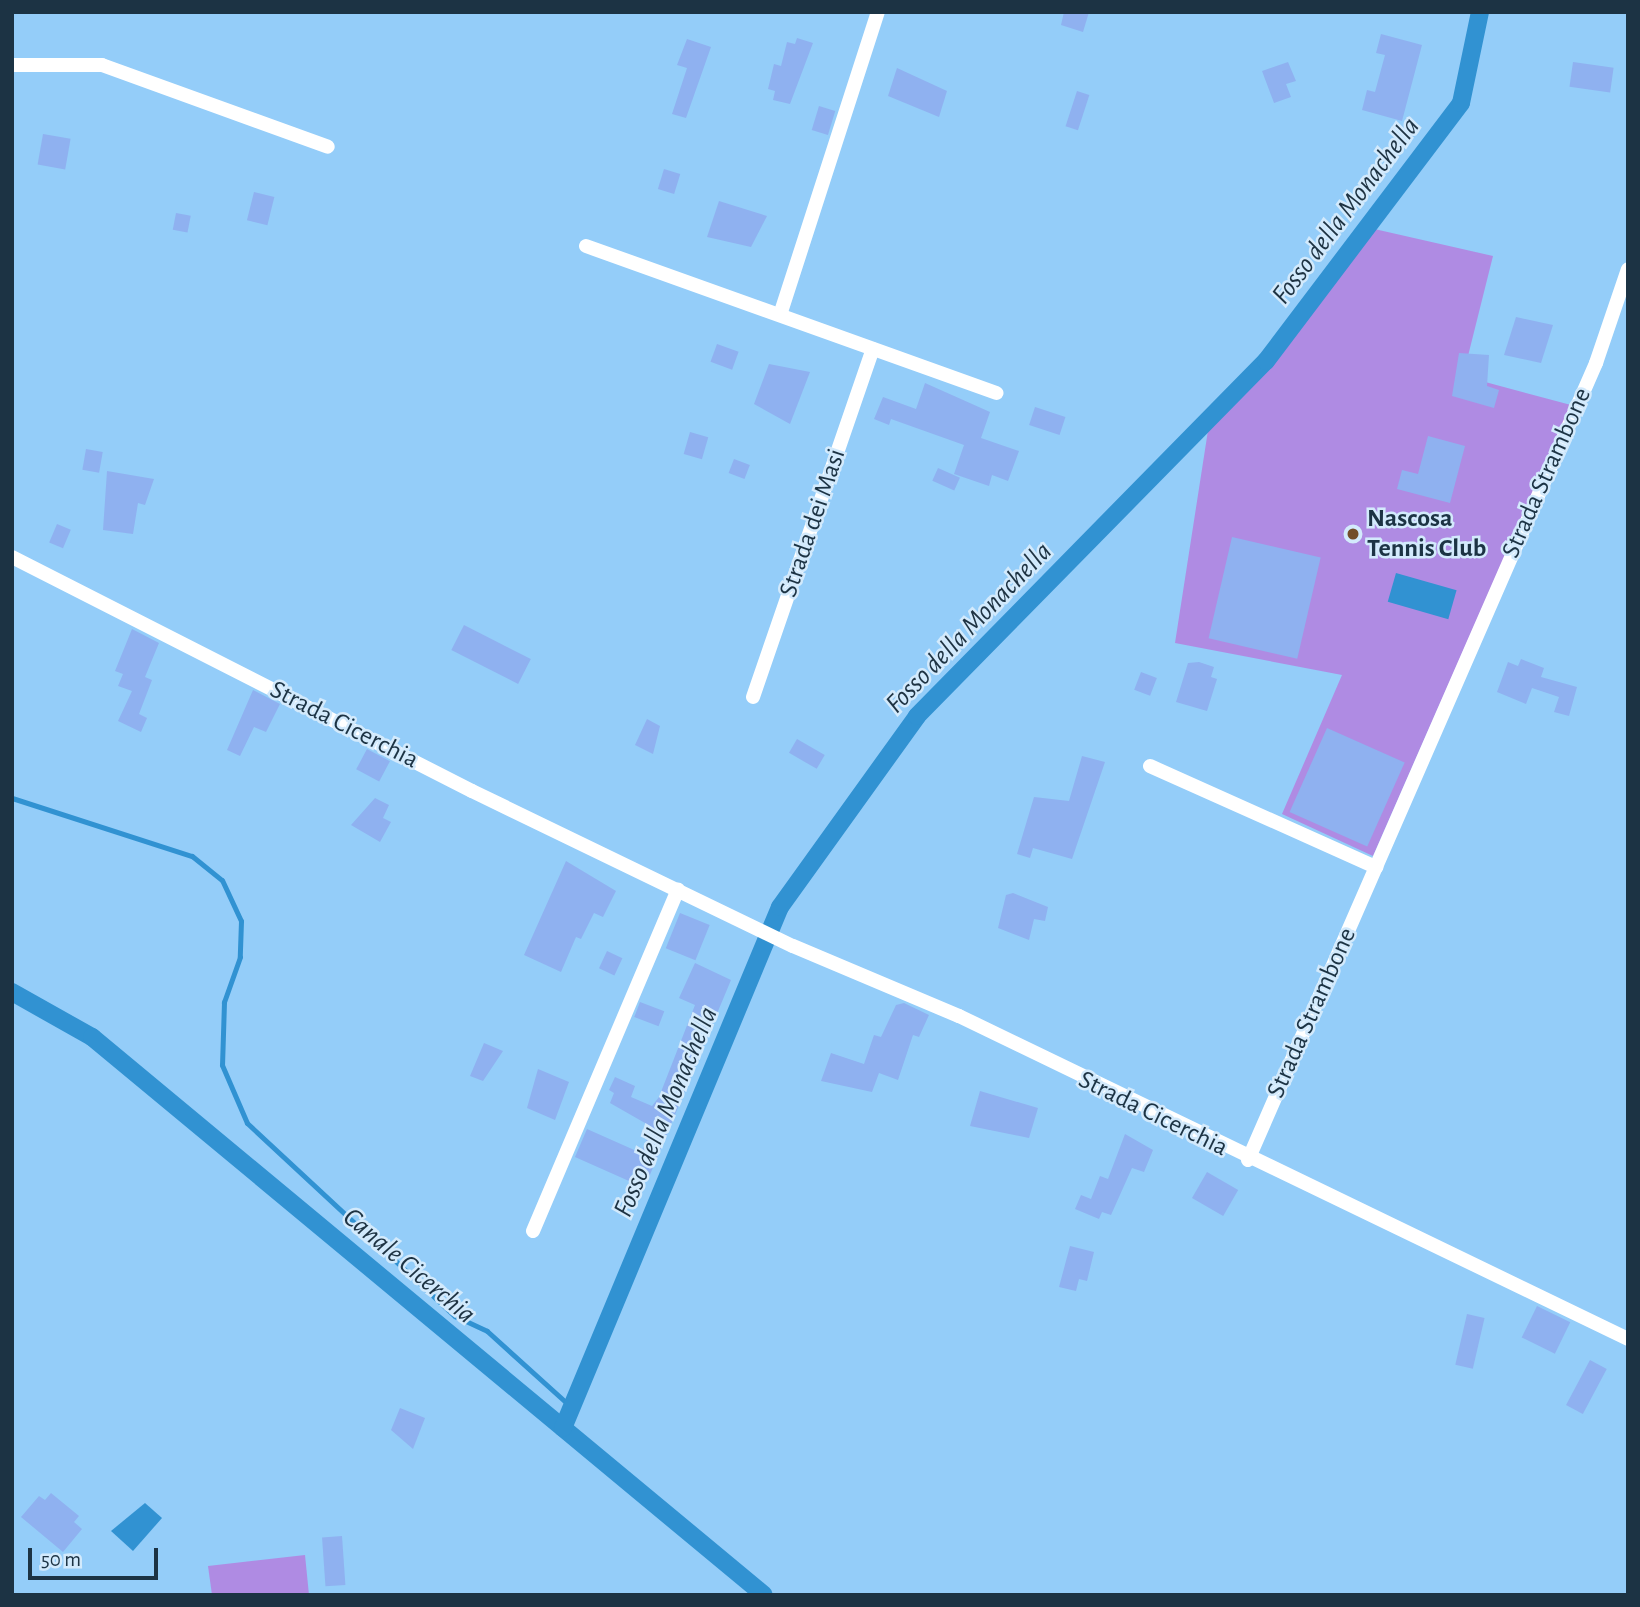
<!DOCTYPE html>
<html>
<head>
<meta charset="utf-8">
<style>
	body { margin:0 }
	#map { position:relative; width:1640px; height:1607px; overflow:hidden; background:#94cdf9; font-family:"Alegreya Sans",sans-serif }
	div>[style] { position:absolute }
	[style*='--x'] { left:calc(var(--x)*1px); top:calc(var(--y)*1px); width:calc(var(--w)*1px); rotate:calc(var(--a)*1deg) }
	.green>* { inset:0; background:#af8be3 }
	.water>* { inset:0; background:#3192d2; transform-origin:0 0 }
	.stream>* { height:5px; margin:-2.5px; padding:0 2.5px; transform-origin:2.5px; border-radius:2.5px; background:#3192d2 }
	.canal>* { height:18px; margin:-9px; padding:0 9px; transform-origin:9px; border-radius:9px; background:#3192d2 }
	.building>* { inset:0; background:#8fb1f0; transform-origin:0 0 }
	.street>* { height:14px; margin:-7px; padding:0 7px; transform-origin:7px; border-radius:7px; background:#fff }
	.dots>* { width:19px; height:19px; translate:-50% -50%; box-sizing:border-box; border:4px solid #d3eafc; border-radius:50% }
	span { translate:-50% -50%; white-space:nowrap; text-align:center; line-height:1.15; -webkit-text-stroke:5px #d3eafc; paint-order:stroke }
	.street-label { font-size:26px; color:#1c3344 }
	.poi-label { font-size:26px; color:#1c3344; font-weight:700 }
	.left { translate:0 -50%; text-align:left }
	.water-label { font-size:28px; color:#1e3343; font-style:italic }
	.frame { position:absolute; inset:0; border:14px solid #1c3344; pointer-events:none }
	.scale { position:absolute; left:28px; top:1548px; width:130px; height:32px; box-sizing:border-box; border:4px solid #1c3344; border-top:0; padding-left:9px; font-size:21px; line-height:24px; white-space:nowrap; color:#1c3344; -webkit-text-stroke:5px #d3eafc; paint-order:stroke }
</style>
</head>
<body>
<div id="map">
	<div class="green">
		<div style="clip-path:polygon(1370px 228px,1493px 256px,1463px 376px,1571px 405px,1373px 856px,1282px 814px,1342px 675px,1175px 643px,1209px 424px,1269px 363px)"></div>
		<div style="clip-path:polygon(305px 1555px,309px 1595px,212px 1595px,208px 1566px)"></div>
	</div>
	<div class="water">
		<div style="left:1396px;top:573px;width:63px;height:30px;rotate:16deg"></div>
		<div style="clip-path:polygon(145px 1503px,162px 1518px,133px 1551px,111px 1531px)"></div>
	</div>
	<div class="stream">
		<div style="--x:12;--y:798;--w:189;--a:17.9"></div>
		<div style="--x:192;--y:856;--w:38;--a:39"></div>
		<div style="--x:222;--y:880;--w:45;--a:65.1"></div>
		<div style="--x:241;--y:921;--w:36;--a:92"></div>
		<div style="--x:240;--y:957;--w:48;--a:109.6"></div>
		<div style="--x:224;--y:1002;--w:63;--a:91.8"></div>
		<div style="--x:222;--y:1065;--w:63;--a:66.7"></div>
		<div style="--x:247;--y:1123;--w:284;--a:42.9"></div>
		<div style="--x:455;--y:1316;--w:35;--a:25"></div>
		<div style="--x:487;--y:1331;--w:113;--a:42.1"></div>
	</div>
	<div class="canal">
		<div style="--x:12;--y:992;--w:92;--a:29.4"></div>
		<div style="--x:92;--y:1037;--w:873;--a:39.7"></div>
		<div style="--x:563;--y:1428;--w:564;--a:-67.39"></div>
		<div style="--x:780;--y:907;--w:235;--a:-54.3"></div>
		<div style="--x:917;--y:716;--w:498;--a:-45.5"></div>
		<div style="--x:1266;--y:361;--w:323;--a:-52.9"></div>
		<div style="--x:1461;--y:103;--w:93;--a:-78.2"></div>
	</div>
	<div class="building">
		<div style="clip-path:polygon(1064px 12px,1089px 12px,1083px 32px,1061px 25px)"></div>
		<div style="clip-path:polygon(1381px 34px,1422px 45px,1402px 121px,1362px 110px,1367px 90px,1375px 92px,1385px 55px,1376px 53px)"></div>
		<div style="clip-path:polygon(797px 38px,813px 43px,790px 104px,773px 100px,775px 91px,768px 89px,774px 64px,781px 66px,787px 42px,795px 44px)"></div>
		<div style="clip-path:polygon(687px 39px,711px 47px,686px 118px,672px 114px,687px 68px,677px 65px)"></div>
		<div style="clip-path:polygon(1288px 62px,1296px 81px,1286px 84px,1291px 97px,1274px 103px,1262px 71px)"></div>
		<div style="left:1573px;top:62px;width:41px;height:25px;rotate:8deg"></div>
		<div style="clip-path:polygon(897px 68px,947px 91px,939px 117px,888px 96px)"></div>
		<div style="left:1077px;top:91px;width:13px;height:37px;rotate:18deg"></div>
		<div style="left:819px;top:106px;width:17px;height:25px;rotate:17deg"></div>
		<div style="left:43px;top:134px;width:28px;height:31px;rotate:10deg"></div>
		<div style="left:664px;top:169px;width:17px;height:21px;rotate:17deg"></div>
		<div style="left:254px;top:192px;width:21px;height:29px;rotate:14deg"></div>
		<div style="clip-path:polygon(719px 201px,767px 216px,751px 247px,707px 237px)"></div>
		<div style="left:176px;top:213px;width:15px;height:17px;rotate:11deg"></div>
		<div style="clip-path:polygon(1516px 317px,1553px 325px,1541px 363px,1504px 355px)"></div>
		<div style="left:717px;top:344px;width:23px;height:19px;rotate:20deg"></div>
		<div style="clip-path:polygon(1459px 353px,1489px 355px,1487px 386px,1499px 390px,1494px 408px,1452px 396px)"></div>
		<div style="clip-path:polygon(769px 364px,810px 372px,790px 424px,754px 404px)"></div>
		<div style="clip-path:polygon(925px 383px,990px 412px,981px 438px,1019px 451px,1008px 481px,992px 475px,989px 486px,954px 474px,964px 445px,891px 419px,889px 425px,874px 419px,883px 397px,916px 409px)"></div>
		<div style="left:1035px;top:407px;width:32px;height:19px;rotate:18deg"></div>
		<div style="left:690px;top:432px;width:19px;height:23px;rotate:16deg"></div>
		<div style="clip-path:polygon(1428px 436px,1465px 446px,1450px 503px,1397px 489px,1402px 470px,1418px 474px)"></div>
		<div style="left:86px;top:449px;width:17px;height:21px;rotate:10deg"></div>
		<div style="left:734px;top:459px;width:17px;height:15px;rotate:21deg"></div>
		<div style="left:938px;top:468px;width:24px;height:14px;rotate:24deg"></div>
		<div style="clip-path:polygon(107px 471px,154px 479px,145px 505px,138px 503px,133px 534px,103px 530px)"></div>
		<div style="left:57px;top:524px;width:15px;height:20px;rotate:23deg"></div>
		<div style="left:1232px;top:537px;width:91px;height:104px;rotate:13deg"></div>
		<div style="left:464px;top:625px;width:75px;height:28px;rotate:27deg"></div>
		<div style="clip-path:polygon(132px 629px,159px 643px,145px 677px,152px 680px,139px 714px,147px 718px,141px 732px,118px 721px,132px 691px,118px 686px,123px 674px,115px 671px)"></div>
		<div style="clip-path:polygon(1521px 659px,1544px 668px,1541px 677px,1577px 687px,1569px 716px,1554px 712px,1559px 697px,1532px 688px,1526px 704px,1497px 692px,1508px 662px,1518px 666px)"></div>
		<div style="clip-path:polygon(1199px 662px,1214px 667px,1211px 677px,1217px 679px,1207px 711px,1176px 702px,1188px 663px)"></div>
		<div style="left:1141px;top:672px;width:17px;height:19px;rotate:21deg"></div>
		<div style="clip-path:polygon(253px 690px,280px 704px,266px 732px,254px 727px,240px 756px,227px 750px)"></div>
		<div style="clip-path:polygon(647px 719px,660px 726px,653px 754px,635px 745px)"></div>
		<div style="left:1327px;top:728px;width:85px;height:92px;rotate:24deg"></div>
		<div style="left:797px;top:739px;width:32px;height:16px;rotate:30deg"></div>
		<div style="left:367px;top:749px;width:26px;height:23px;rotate:28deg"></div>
		<div style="clip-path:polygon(1082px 756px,1105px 762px,1072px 859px,1033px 848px,1030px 858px,1017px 854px,1034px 797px,1069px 801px)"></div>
		<div style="clip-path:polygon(375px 798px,389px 805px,383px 818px,391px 822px,380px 842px,351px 825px)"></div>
		<div style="clip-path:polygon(566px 861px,616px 891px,603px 917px,594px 913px,581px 939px,576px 937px,561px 972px,524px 955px)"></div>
		<div style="clip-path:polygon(1013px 893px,1048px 907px,1045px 921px,1034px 919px,1029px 940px,998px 928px,1006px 895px)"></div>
		<div style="left:680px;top:913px;width:32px;height:38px;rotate:22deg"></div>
		<div style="left:607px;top:951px;width:17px;height:19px;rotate:25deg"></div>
		<div style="clip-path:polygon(695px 963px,731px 980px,649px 1177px,634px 1170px,629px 1181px,575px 1157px,587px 1129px,641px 1153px,652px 1127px,610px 1103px,614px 1093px,609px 1090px,615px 1077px,635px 1086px,631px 1097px,652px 1106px,659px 1097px,695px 1005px,679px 998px)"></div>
		<div style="left:640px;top:1002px;width:26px;height:16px;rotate:21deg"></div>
		<div style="clip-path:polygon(904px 1003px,929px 1015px,919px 1037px,913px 1035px,898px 1080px,879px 1073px,872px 1092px,821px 1081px,831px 1053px,864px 1064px,874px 1035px,881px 1037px,896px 1005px)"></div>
		<div style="clip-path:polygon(484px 1043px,503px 1051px,483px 1081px,470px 1076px)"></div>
		<div style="clip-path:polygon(538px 1069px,569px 1082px,555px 1120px,527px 1108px)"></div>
		<div style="clip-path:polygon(980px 1091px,1038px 1108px,1029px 1138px,970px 1126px)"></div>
		<div style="clip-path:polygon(1125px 1134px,1153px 1150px,1144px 1172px,1132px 1168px,1111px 1215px,1102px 1212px,1099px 1219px,1075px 1209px,1081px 1195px,1091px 1199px,1100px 1176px,1108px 1179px)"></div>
		<div style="left:1207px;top:1172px;width:36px;height:30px;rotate:30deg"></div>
		<div style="clip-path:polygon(1070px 1246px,1094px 1252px,1087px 1281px,1079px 1279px,1076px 1291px,1059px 1287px)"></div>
		<div style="left:1537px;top:1306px;width:37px;height:35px;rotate:26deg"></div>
		<div style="left:1467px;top:1314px;width:18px;height:52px;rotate:13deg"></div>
		<div style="left:1590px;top:1360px;width:19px;height:51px;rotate:28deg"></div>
		<div style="clip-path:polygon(400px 1408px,425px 1418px,413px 1449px,391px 1430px)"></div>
		<div style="clip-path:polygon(51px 1493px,79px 1516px,74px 1522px,82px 1529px,63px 1552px,21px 1517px,39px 1496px,45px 1500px)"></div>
		<div style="left:342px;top:1536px;width:49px;height:20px;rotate:86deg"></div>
	</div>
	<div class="street">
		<div style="--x:12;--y:65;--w:90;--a:0"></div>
		<div style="--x:102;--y:65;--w:240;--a:19.9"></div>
		<div style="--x:586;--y:246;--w:436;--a:19.7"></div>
		<div style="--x:780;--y:315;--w:318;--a:-72.1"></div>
		<div style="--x:12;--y:557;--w:516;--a:26.96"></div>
		<div style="--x:472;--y:791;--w:356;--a:25.8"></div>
		<div style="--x:793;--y:946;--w:180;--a:22.9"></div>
		<div style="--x:959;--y:1016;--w:743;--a:25.77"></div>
		<div style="--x:753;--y:697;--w:368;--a:-71"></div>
		<div style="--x:1150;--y:766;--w:248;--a:24.1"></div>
		<div style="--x:1248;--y:1160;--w:870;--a:-66.41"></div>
		<div style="--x:1596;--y:363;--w:99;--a:-71.2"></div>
		<div style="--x:533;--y:1231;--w:371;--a:-67"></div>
	</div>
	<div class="dots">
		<div style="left:1353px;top:534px;background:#734d29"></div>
	</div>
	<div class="street-label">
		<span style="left:1547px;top:473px;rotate:-66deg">Strada Strambone</span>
		<span style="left:813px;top:523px;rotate:-71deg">Strada dei Masi</span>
		<span style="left:344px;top:725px;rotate:27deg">Strada Cicerchia</span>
		<span style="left:1312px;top:1013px;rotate:-66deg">Strada Strambone</span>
		<span style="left:1153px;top:1114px;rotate:26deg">Strada Cicerchia</span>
	</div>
	<div class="poi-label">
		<span class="left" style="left:1367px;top:534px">Nascosa<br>Tennis Club</span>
	</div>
	<div class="water-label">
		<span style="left:1346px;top:211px;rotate:-53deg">Fosso della Monachella</span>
		<span style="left:969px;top:628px;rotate:-46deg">Fosso della Monachella</span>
		<span style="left:666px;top:1112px;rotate:-67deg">Fosso della Monachella</span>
		<span style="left:409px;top:1266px;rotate:40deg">Canale Cicerchia</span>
	</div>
	<div class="frame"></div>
	<div class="scale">50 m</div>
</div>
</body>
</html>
